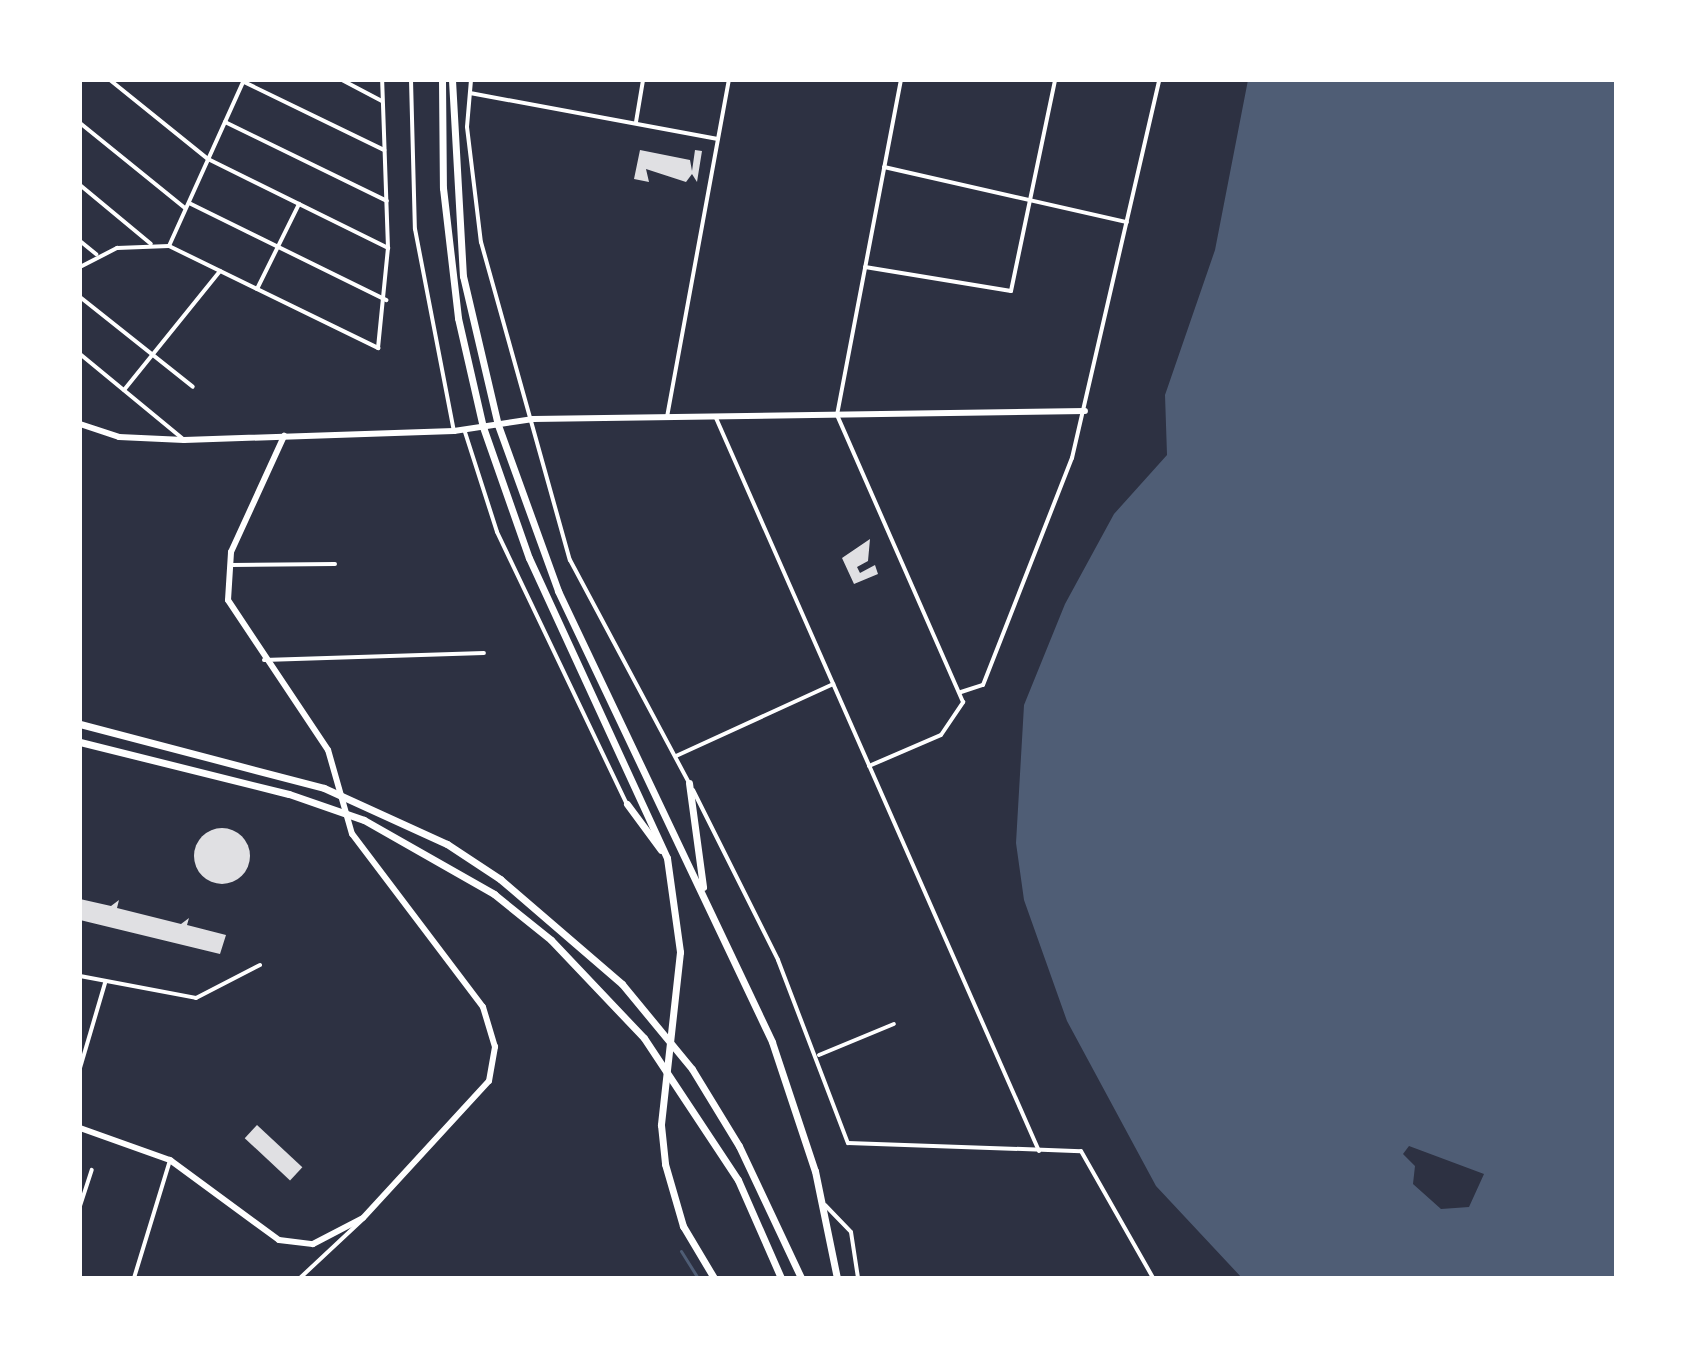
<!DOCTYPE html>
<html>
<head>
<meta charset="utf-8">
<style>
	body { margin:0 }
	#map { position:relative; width:1696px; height:1358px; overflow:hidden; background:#2d3142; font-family:"Fira Sans Condensed",sans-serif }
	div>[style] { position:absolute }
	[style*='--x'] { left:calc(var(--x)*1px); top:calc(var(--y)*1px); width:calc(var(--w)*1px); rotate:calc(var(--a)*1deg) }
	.water>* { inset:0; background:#4f5d75 }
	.stream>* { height:3px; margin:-1.5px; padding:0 1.5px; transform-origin:1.5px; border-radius:1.5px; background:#4f5d75 }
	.building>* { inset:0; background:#e0e0e3; transform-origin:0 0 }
	.round { border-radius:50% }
	.minor>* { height:4px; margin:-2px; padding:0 2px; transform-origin:2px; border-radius:2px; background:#fff }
	.tertiary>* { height:6px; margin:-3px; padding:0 3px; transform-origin:3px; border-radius:3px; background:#fff }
	.primary>* { height:7px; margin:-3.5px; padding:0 3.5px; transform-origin:3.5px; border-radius:3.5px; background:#fff }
	.trunk>* { height:7px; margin:-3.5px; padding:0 3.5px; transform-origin:3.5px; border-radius:3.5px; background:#fff }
	span { translate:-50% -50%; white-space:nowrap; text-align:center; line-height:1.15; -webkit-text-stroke:6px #fff; paint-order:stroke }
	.frame { position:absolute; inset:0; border:82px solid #fff; pointer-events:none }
</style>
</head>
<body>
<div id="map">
	<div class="water">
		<div style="clip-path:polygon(evenodd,1248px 80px,1616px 80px,1616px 1278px,1242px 1278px,1156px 1186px,1067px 1021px,1024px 900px,1016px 843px,1024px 705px,1065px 604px,1114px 514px,1167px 455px,1165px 395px,1215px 250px,1248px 80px,1409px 1146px,1484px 1174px,1469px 1207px,1441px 1209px,1413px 1184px,1415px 1166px,1403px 1154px,1409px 1146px)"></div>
	</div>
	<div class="stream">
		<div style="--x:681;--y:1251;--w:32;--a:58"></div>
	</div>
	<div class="building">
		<div style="clip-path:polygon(640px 150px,690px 160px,692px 171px,695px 150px,702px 151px,697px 182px,692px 174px,686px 182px,646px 169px,649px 182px,634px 179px)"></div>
		<div style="clip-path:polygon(870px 539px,868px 561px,857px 567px,860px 573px,875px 565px,878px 574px,854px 584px,842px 558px)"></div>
		<div class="round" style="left:194px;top:828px;width:56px;height:56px"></div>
		<div style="clip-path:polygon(80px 899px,111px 906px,119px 900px,117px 908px,181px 924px,189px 918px,187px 925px,226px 935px,220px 954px,80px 920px)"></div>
		<div style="left:257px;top:1125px;width:62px;height:18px;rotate:43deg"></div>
	</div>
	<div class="minor">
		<div style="--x:110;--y:80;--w:126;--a:38.9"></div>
		<div style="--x:208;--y:159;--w:201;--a:26.3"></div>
		<div style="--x:342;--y:80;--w:45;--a:27.7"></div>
		<div style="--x:411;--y:80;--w:149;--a:88.5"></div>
		<div style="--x:415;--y:229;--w:206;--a:79.1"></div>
		<div style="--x:471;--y:80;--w:47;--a:94.9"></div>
		<div style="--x:467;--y:127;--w:116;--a:83.1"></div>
		<div style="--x:481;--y:242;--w:330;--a:74.4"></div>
		<div style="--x:570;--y:560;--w:253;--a:61.9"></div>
		<div style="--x:244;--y:82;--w:156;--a:25.9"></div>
		<div style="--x:470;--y:93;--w:252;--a:10.5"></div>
		<div style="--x:225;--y:122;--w:180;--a:26"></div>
		<div style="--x:636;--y:122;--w:43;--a:-80.5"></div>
		<div style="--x:80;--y:123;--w:135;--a:39"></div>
		<div style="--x:884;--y:167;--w:249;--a:12.8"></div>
		<div style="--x:80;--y:185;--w:92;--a:39.7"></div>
		<div style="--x:189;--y:203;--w:220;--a:26.2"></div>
		<div style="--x:80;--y:241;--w:21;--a:39"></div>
		<div style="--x:169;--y:246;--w:182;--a:-65.7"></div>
		<div style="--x:80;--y:267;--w:42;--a:-27.2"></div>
		<div style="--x:117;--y:248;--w:52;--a:-2.2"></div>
		<div style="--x:169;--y:246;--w:233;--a:26"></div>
		<div style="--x:378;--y:348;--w:100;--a:-84.3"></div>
		<div style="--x:388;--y:248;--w:168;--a:-92"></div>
		<div style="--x:865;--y:267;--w:148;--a:9.3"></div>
		<div style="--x:1011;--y:291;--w:216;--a:-78.2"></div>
		<div style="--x:257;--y:289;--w:95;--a:-63.7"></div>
		<div style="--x:80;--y:297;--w:144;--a:38.5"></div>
		<div style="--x:80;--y:354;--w:134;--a:39.5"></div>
		<div style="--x:124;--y:390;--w:153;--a:-51.1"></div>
		<div style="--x:667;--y:417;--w:343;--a:-79.6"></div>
		<div style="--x:716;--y:418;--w:801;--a:66.22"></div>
		<div style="--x:464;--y:429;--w:108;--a:72.2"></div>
		<div style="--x:497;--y:532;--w:301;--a:64.5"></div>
		<div style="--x:231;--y:565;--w:104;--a:-0.6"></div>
		<div style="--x:264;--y:660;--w:220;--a:-1.8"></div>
		<div style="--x:961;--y:692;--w:23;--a:-18"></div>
		<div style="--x:983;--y:685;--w:244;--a:-68.6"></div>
		<div style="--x:1072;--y:458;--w:388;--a:-77"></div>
		<div style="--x:676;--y:756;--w:173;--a:-24.6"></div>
		<div style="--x:869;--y:766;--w:78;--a:-23.3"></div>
		<div style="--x:941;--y:735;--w:40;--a:-56"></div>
		<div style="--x:963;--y:702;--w:313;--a:-113.7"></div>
		<div style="--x:837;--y:415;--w:341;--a:-79.2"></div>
		<div style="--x:693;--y:790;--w:190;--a:63.4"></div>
		<div style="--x:778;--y:960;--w:196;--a:69.1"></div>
		<div style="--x:848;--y:1143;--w:233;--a:2"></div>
		<div style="--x:1081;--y:1151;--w:146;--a:60.4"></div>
		<div style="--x:80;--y:976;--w:118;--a:10.7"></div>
		<div style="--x:196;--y:998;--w:72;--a:-27.3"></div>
		<div style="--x:819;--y:1055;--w:81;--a:-22.5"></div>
		<div style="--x:80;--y:1068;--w:89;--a:-73.6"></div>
		<div style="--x:825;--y:1205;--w:37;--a:46"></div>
		<div style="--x:851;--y:1232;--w:47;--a:81.3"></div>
		<div style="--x:80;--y:1206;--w:38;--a:-72"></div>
		<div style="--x:134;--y:1278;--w:123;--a:-73"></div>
		<div style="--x:300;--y:1278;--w:85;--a:-43.1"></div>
	</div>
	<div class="tertiary">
		<div style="--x:80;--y:424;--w:41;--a:18.4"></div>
		<div style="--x:119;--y:437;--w:65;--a:2.6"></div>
		<div style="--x:184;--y:440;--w:270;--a:-1.9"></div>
		<div style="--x:454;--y:431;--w:80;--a:-8.6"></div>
		<div style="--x:533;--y:419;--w:552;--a:-0.83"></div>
		<div style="--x:80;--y:1128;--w:96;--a:19.6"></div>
		<div style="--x:170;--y:1160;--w:135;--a:36.3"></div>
		<div style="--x:279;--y:1240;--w:34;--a:7"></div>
		<div style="--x:313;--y:1244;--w:56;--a:-27.5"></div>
		<div style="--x:363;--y:1218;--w:186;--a:-47.4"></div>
		<div style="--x:489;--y:1081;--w:35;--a:-80"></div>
		<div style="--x:495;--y:1047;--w:42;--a:-106.7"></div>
		<div style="--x:483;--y:1007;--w:217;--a:-127.1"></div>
		<div style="--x:352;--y:834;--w:87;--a:-105.9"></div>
		<div style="--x:328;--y:750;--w:180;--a:-123.7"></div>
		<div style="--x:228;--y:600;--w:48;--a:-86.4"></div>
		<div style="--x:231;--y:552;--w:128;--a:-65.4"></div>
	</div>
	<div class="primary">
		<div style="--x:442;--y:80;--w:108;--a:89.5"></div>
		<div style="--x:443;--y:188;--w:131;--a:83.4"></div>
		<div style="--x:458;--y:318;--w:112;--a:77.1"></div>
		<div style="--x:452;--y:80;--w:196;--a:86.8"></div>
		<div style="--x:463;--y:276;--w:153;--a:76.8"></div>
	</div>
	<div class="trunk">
		<div style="--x:498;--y:425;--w:177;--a:70.1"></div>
		<div style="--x:558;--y:591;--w:499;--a:64.6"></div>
		<div style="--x:772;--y:1042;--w:136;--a:71.6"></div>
		<div style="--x:815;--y:1171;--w:109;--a:78.4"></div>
		<div style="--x:483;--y:427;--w:139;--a:70.7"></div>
		<div style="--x:529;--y:558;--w:330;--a:65.3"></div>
		<div style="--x:667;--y:858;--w:95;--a:82.1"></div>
		<div style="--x:680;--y:952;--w:174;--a:96.3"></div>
		<div style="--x:661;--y:1125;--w:39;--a:84"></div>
		<div style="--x:665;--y:1164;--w:65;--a:73.8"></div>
		<div style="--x:683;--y:1226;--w:61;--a:59.2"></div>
		<div style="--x:80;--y:724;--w:252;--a:14.7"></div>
		<div style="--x:324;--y:788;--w:135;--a:24.5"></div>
		<div style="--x:447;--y:844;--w:64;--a:33.4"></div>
		<div style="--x:500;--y:879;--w:161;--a:40.7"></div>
		<div style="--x:622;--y:984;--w:110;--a:50.5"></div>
		<div style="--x:692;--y:1069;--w:90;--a:58.6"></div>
		<div style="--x:739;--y:1146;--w:146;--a:64.8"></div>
		<div style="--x:80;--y:742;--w:215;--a:14"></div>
		<div style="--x:289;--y:794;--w:79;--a:19.1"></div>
		<div style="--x:364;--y:820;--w:150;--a:29.6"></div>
		<div style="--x:494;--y:894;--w:73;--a:38.9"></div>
		<div style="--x:551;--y:940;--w:135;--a:46.5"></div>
		<div style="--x:644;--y:1038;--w:170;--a:56.5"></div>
		<div style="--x:738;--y:1180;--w:107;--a:66.3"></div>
		<div style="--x:689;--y:783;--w:105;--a:82.3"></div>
		<div style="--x:627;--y:804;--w:57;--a:53.5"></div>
	</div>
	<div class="frame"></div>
</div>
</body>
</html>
